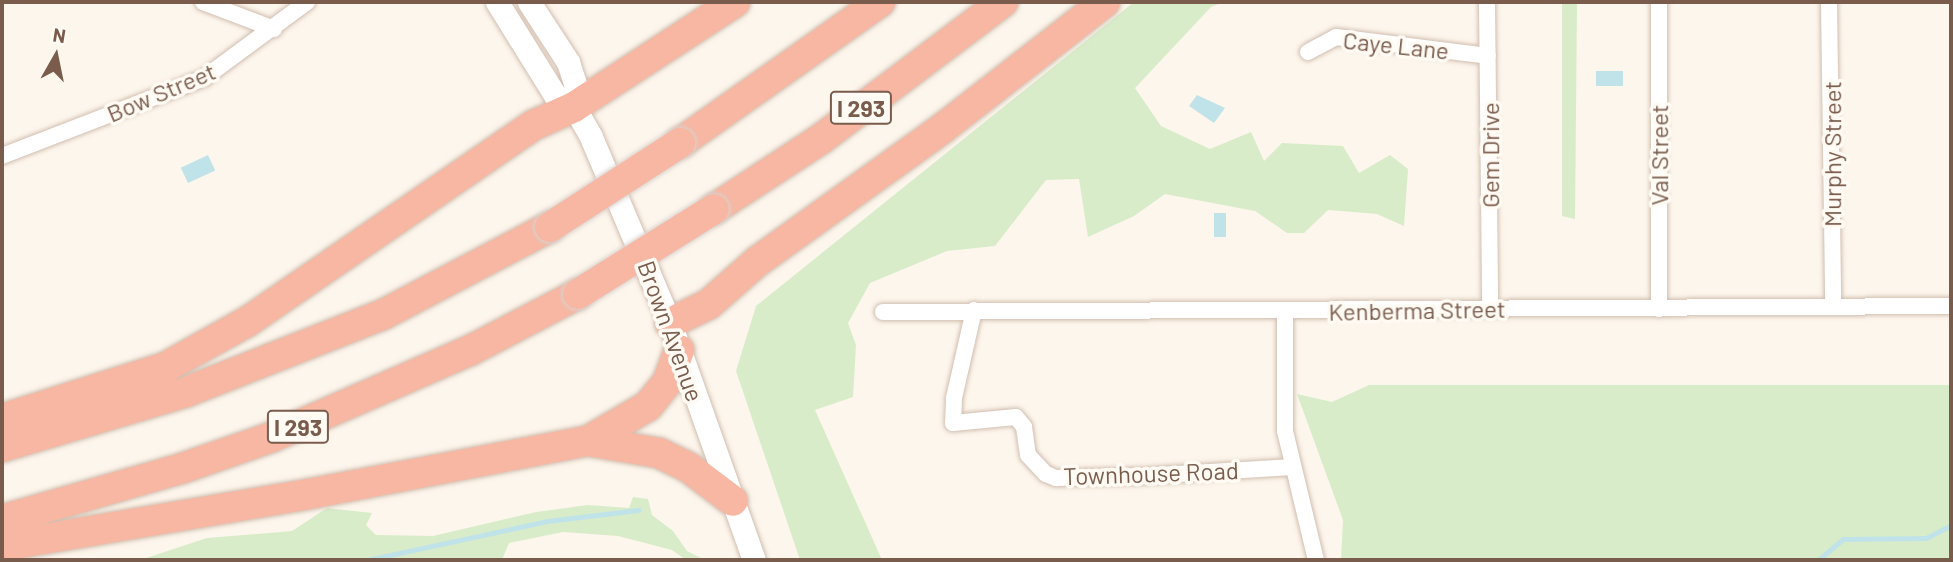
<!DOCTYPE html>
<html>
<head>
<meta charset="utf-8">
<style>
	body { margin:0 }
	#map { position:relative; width:1953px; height:562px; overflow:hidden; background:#fdf6ec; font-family:Barlow,sans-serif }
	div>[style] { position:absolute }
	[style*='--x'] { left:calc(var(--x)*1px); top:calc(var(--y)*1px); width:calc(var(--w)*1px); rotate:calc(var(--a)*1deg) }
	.green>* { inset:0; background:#d8ecc9 }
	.water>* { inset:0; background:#bfe3e8; transform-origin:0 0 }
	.stream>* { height:5px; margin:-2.5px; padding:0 2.5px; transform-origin:2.5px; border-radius:2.5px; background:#bfe3e8 }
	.roads { filter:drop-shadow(0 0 2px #d1beb0) drop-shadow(0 0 2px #d1beb0) }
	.street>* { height:16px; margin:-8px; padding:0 8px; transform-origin:8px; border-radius:8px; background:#fff }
	.secondary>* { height:23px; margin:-11.5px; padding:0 11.5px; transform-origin:11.5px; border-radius:11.5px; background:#fff }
	.highway>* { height:30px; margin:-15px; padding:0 15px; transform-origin:15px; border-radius:15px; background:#f7b7a3 }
	.bridges { filter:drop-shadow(0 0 2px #dad1cd) drop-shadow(0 0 2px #dad1cd) }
	.highway-bridge>* { height:30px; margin:-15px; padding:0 15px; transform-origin:15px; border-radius:15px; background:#f7b7a3 }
	span { translate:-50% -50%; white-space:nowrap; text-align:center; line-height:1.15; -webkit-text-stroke:7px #fffaf3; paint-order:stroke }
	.shield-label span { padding:2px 5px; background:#fffaf3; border:2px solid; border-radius:5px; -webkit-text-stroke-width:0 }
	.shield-label { font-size:23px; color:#7a5c4d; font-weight:700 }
	.street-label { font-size:24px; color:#7a5c4d }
	.frame { position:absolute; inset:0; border:4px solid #7a5c4d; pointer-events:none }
	.north { position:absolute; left:21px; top:21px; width:70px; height:70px; -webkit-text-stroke:5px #fffaf3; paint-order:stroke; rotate:9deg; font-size:19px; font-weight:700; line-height:28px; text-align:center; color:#7a5c4d }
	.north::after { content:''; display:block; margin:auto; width:24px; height:32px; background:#7a5c4d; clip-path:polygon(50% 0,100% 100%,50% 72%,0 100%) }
</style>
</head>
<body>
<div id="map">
	<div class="green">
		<div style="clip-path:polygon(1134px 2px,1224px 2px,1211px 7px,1135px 88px,1161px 126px,1210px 149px,1251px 132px,1264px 161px,1282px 143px,1343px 146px,1359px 173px,1390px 155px,1408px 169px,1404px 226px,1377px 214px,1328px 210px,1304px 233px,1287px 233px,1255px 211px,1165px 194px,1134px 216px,1088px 237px,1079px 179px,1046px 180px,995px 246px,947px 251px,870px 283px,848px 323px,856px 345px,853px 397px,815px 410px,882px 560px,800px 560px,736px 371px,756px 306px)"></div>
		<div style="clip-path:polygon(1562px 2px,1577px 2px,1575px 219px,1562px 216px)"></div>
		<div style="clip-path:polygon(1369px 385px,1951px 385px,1951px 560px,1341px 560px,1343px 520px,1297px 394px,1332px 402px)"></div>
		<div style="clip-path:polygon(633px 497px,648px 499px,652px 515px,673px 531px,687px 551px,705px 560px,686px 560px,672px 550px,618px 536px,563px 532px,509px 543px,502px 560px,140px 560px,207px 538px,292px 531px,327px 508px,372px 513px,366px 525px,376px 535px,433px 536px,536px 512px,588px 505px,629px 508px)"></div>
	</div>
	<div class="water">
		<div style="left:1623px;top:71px;width:15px;height:27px;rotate:90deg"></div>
		<div style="clip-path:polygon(1197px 95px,1225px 108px,1214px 123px,1189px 106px)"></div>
		<div style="left:208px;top:155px;width:17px;height:30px;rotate:65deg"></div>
		<div style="left:1214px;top:213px;width:12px;height:24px"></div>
	</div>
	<div class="stream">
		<div style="--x:367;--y:560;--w:184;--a:-12.2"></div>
		<div style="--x:547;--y:521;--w:92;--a:-6.9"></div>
		<div style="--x:1818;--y:560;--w:33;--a:-40"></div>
		<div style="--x:1843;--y:539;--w:83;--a:-0.7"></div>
		<div style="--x:1926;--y:538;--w:28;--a:-27"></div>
	</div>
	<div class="roads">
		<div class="street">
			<div style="--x:203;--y:2;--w:76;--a:20.8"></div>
			<div style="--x:1487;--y:2;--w:306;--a:89.4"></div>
			<div style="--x:1659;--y:2;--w:307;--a:90"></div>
			<div style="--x:1829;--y:2;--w:305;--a:89.2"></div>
			<div style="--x:1308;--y:52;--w:32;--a:-28"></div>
			<div style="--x:1336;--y:37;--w:153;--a:7.1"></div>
			<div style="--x:2;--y:156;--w:217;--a:-21.1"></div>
			<div style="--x:204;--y:78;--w:128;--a:-36.4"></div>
			<div style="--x:974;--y:310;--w:90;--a:102.8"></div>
			<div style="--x:954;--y:398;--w:25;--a:92"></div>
			<div style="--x:953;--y:423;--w:63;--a:-5.4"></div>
			<div style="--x:1016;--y:417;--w:13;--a:51"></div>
			<div style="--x:1024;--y:427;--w:28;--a:82"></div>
			<div style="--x:1028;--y:455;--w:26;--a:47"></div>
			<div style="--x:1046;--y:474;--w:11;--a:22"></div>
			<div style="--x:1056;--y:478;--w:89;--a:-1.3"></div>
			<div style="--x:1145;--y:476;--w:148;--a:-3.5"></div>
			<div style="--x:883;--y:312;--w:1068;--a:-0.32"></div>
			<div style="--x:1285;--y:312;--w:119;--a:90"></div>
			<div style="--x:1285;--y:431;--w:133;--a:76.5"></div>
		</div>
		<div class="secondary">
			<div style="--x:497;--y:2;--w:110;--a:58.1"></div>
			<div style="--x:555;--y:95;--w:22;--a:32"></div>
			<div style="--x:574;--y:107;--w:34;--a:60"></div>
			<div style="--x:591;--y:137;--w:202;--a:67"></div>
			<div style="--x:670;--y:323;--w:251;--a:70.5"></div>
			<div style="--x:529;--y:2;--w:72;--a:57"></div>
			<div style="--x:568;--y:62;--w:25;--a:72"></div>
			<div style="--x:576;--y:86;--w:21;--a:95"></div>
		</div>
		<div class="highway">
			<div style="--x:680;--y:143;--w:245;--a:-35.2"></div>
			<div style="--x:714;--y:209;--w:128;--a:-33.2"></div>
			<div style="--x:821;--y:139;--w:228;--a:-37"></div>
			<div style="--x:670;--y:323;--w:43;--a:-26"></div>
			<div style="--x:709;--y:304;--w:65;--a:-41.3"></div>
			<div style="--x:758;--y:261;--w:228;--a:-35.7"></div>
			<div style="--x:943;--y:128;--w:205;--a:-37.9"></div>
			<div style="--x:2;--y:419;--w:172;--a:-17.6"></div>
			<div style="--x:166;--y:367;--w:93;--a:-29.1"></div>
			<div style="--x:247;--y:322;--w:348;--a:-34.5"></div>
			<div style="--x:534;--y:125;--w:44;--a:-24.2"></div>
			<div style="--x:574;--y:107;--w:192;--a:-33.1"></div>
			<div style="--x:588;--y:441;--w:72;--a:9.6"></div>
			<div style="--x:659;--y:453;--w:32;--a:26"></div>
			<div style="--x:688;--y:467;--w:56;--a:37.1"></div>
			<div style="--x:2;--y:447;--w:192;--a:-16.6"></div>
			<div style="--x:186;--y:392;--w:213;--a:-21.5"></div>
			<div style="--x:384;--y:314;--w:187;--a:-27.7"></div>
			<div style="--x:2;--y:520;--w:188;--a:-16"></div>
			<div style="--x:183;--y:468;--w:94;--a:-19.2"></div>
			<div style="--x:272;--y:437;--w:217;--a:-23.6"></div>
			<div style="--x:471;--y:350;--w:121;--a:-27.6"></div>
			<div style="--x:2;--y:546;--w:311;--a:-9.6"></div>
			<div style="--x:309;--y:494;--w:284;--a:-10.8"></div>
			<div style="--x:588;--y:441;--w:69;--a:-30.3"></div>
			<div style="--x:648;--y:406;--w:32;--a:-51"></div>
			<div style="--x:668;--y:381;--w:33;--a:-70"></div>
		</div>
	</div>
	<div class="bridges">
		<div class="highway-bridge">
			<div style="--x:550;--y:227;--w:155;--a:-32.9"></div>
			<div style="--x:578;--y:294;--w:160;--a:-32"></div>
		</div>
	</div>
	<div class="shield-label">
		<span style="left:861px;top:108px">I 293</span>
		<span style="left:298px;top:427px">I 293</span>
	</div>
	<div class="street-label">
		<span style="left:1396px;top:45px;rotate:6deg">Caye Lane</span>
		<span style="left:161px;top:92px;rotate:-23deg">Bow Street</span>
		<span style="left:1832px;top:154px;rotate:-90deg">Murphy Street</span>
		<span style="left:1490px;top:155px;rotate:-90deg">Gem Drive</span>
		<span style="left:1659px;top:155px;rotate:-90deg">Val Street</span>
		<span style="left:1417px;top:310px;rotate:-1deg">Kenberma Street</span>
		<span style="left:671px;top:331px;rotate:70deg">Brown Avenue</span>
		<span style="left:1151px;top:473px;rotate:-2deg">Townhouse Road</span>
	</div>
	<div class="frame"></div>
	<div class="north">N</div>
</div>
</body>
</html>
